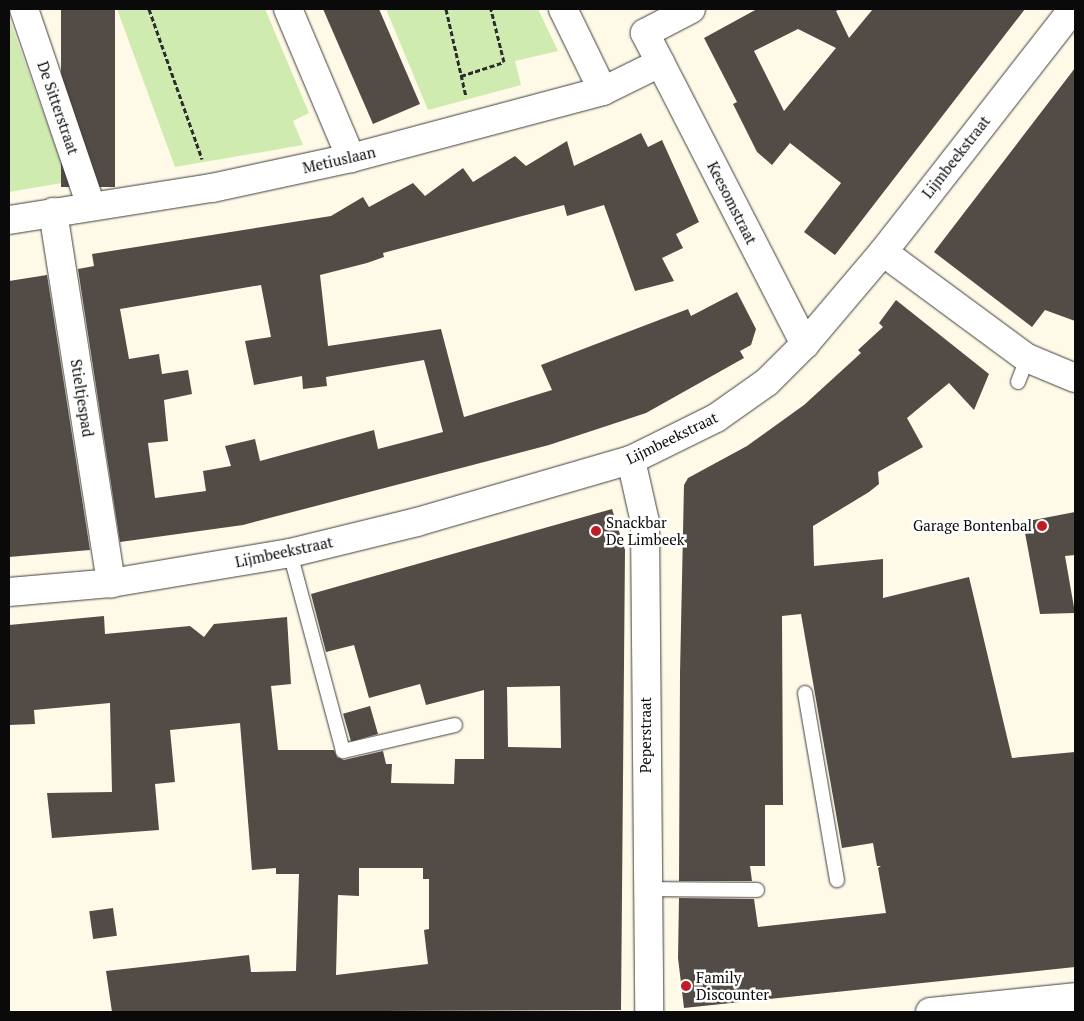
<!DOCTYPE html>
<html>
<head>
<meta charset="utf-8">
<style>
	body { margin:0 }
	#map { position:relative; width:1084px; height:1021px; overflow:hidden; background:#fffae7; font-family:"PT Serif",serif }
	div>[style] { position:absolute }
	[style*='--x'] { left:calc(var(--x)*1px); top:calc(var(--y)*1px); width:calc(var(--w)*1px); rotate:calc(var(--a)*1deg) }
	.green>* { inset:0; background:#cfebaf }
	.building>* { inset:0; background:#534b46; transform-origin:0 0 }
	.path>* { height:3px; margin-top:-1.5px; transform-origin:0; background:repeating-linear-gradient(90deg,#2c2c2c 0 5px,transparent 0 7.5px) }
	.roads { filter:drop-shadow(0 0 1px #3d3d3d) drop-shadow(0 0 1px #3d3d3d) }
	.service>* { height:14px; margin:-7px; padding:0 7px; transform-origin:7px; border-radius:7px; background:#fff }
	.minor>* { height:28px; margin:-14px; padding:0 14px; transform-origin:14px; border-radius:14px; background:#fff }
	.dots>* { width:14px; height:14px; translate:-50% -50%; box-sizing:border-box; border:2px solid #fff; border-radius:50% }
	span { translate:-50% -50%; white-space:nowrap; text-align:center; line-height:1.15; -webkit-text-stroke:5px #fff; paint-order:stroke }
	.street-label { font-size:15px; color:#0a0a0a }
	.poi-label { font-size:15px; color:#0a0a0a }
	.left { translate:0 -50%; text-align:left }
	.right { translate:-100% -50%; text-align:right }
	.frame { position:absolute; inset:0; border:10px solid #0a0a0a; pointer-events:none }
</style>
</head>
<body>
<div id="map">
	<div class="green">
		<div style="clip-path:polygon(117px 9px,265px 9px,309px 113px,293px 121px,303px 145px,175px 167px)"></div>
		<div style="clip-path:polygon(386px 9px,538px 9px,558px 51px,515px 61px,521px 85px,428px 110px)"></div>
		<div style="clip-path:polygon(9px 18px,68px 182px,9px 192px)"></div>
	</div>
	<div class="building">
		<div style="left:61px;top:9px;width:54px;height:178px"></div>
		<div style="clip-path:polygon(323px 9px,379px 9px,420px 104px,373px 124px)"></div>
		<div style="clip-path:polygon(evenodd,757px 9px,840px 9px,836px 11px,849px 38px,873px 9px,1025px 9px,835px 255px,804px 232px,841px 183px,790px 143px,772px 165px,757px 152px,733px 104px,737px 102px,704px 38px,757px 9px,798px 29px,836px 48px,784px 111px,754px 51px,798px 29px)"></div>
		<div style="clip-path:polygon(1075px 68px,1075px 321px,1045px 310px,1032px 327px,934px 252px)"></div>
		<div style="clip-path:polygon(evenodd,641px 133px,648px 147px,662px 140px,699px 222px,676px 234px,683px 248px,662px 258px,674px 281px,635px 291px,604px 205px,567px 216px,564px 205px,383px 253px,384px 257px,367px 263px,320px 275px,328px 346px,441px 329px,464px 417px,552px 390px,541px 365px,688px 309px,691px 316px,737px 292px,756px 329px,751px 345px,740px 351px,744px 358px,646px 413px,549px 445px,243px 525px,120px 542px,78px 269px,94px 266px,92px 254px,331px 216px,363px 197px,369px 207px,413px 183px,425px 196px,463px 168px,473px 182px,515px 156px,526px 166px,567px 141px,574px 166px,641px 133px,261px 285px,271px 337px,245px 341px,254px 385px,302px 376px,303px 389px,327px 386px,326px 377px,424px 360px,443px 432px,378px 449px,374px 430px,260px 461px,255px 439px,225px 446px,231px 466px,203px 471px,206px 491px,155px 498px,148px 443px,168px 441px,164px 400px,192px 394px,188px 370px,162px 374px,159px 354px,129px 359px,120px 309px,261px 285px)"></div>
		<div style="clip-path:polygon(47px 275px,90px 550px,9px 557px,9px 281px)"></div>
		<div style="clip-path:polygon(896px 300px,989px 374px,974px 410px,949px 383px,907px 418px,923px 447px,878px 472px,879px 484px,869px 492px,813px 526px,814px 566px,883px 559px,883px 598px,969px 577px,1012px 758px,1075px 752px,1075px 967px,684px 1008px,678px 958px,679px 898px,754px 899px,758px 927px,886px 913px,878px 868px,881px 866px,877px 866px,873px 843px,842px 848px,801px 614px,782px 616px,783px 805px,765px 805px,765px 866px,750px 866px,752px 881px,679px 881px,680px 673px,684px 485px,688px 478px,747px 446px,804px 405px,861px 353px,858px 350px,883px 327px,879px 323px)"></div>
		<div style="clip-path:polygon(evenodd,612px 509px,625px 550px,621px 1010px,112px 1012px,106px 971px,249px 955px,251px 972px,296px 971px,299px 874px,276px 874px,276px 868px,252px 870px,240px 723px,170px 730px,175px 782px,155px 784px,159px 830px,52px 838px,47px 793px,112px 792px,110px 703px,34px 710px,35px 724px,9px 725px,9px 625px,104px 616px,105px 634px,190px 626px,204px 637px,214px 624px,287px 617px,291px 684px,271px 686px,278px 750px,334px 750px,337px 757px,344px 760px,383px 751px,386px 764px,392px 764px,391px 783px,454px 784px,455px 759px,484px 759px,484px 690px,426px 705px,420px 684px,369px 698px,354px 645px,326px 652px,311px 594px,612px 509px,560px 686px,561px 748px,508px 747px,507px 687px,560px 686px,612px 509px,359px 868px,423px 868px,423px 879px,429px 879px,429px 929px,424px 930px,428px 964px,336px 975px,338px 895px,359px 896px,359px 868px)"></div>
		<div style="clip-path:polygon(1075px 512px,1075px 555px,1065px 556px,1075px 613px,1040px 614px,1023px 522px)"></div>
		<div style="left:370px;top:706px;width:29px;height:28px;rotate:74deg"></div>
		<div style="left:113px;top:908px;width:28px;height:24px;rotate:82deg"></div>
	</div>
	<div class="path">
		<div style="--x:149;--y:9;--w:159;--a:70.5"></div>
		<div style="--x:446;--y:9;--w:89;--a:77.1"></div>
		<div style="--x:461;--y:76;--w:45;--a:-18"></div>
		<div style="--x:504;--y:62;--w:55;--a:-103.8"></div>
	</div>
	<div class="roads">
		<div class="service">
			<div style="--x:1018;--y:382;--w:26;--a:-69"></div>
			<div style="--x:290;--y:553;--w:205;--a:75"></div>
			<div style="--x:343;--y:751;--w:115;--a:-13.1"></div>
			<div style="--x:805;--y:693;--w:190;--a:80.3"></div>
			<div style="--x:646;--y:889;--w:111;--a:0.5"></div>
		</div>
		<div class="minor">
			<div style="--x:24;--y:9;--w:208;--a:71.2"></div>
			<div style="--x:288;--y:9;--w:162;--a:67.1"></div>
			<div style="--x:563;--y:9;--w:91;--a:64"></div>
			<div style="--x:691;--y:9;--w:52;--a:152.4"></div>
			<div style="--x:645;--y:33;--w:350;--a:62.8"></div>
			<div style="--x:53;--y:212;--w:376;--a:81.1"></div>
			<div style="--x:9;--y:220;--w:206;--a:-9"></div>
			<div style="--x:212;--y:188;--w:142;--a:-12.2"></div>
			<div style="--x:351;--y:158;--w:261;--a:-14.9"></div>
			<div style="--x:603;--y:91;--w:64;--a:-26.2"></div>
			<div style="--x:883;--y:252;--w:179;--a:36.4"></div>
			<div style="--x:1027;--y:358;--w:52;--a:22.6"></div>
			<div style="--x:631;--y:460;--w:64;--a:77.3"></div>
			<div style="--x:645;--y:522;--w:490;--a:89.5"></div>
			<div style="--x:9;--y:592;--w:102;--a:-5"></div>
			<div style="--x:111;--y:583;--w:181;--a:-9.5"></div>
			<div style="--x:290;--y:553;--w:131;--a:-13.7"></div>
			<div style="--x:417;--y:522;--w:223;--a:-16.2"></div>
			<div style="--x:631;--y:460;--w:95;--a:-26.3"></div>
			<div style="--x:716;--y:418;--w:62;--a:-35.2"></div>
			<div style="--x:767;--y:382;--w:54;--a:-45"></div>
			<div style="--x:805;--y:344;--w:121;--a:-49.7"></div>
			<div style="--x:883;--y:252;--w:308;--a:-52"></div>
			<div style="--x:930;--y:1012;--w:146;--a:-5.9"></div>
		</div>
	</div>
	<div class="dots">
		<div style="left:1042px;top:526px;background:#c01c25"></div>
		<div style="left:596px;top:531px;background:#c01c25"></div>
		<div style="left:686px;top:986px;background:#c01c25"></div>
	</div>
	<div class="street-label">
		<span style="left:58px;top:108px;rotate:71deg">De Sitterstraat</span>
		<span style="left:956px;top:157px;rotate:-52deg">Lijmbeekstraat</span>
		<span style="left:339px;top:160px;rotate:-13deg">Metiuslaan</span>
		<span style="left:732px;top:203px;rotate:63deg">Keesomstraat</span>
		<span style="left:82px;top:398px;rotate:81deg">Stieltjespad</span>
		<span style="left:672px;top:438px;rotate:-26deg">Lijmbeekstraat</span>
		<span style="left:284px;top:552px;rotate:-12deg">Lijmbeekstraat</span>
		<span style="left:646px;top:735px;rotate:-90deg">Peperstraat</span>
	</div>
	<div class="poi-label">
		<span class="left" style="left:606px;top:531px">Snackbar<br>De Limbeek</span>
		<span class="right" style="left:1032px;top:526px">Garage Bontenbal</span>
		<span class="left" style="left:696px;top:986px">Family<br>Discounter</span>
	</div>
	<div class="frame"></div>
</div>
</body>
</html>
